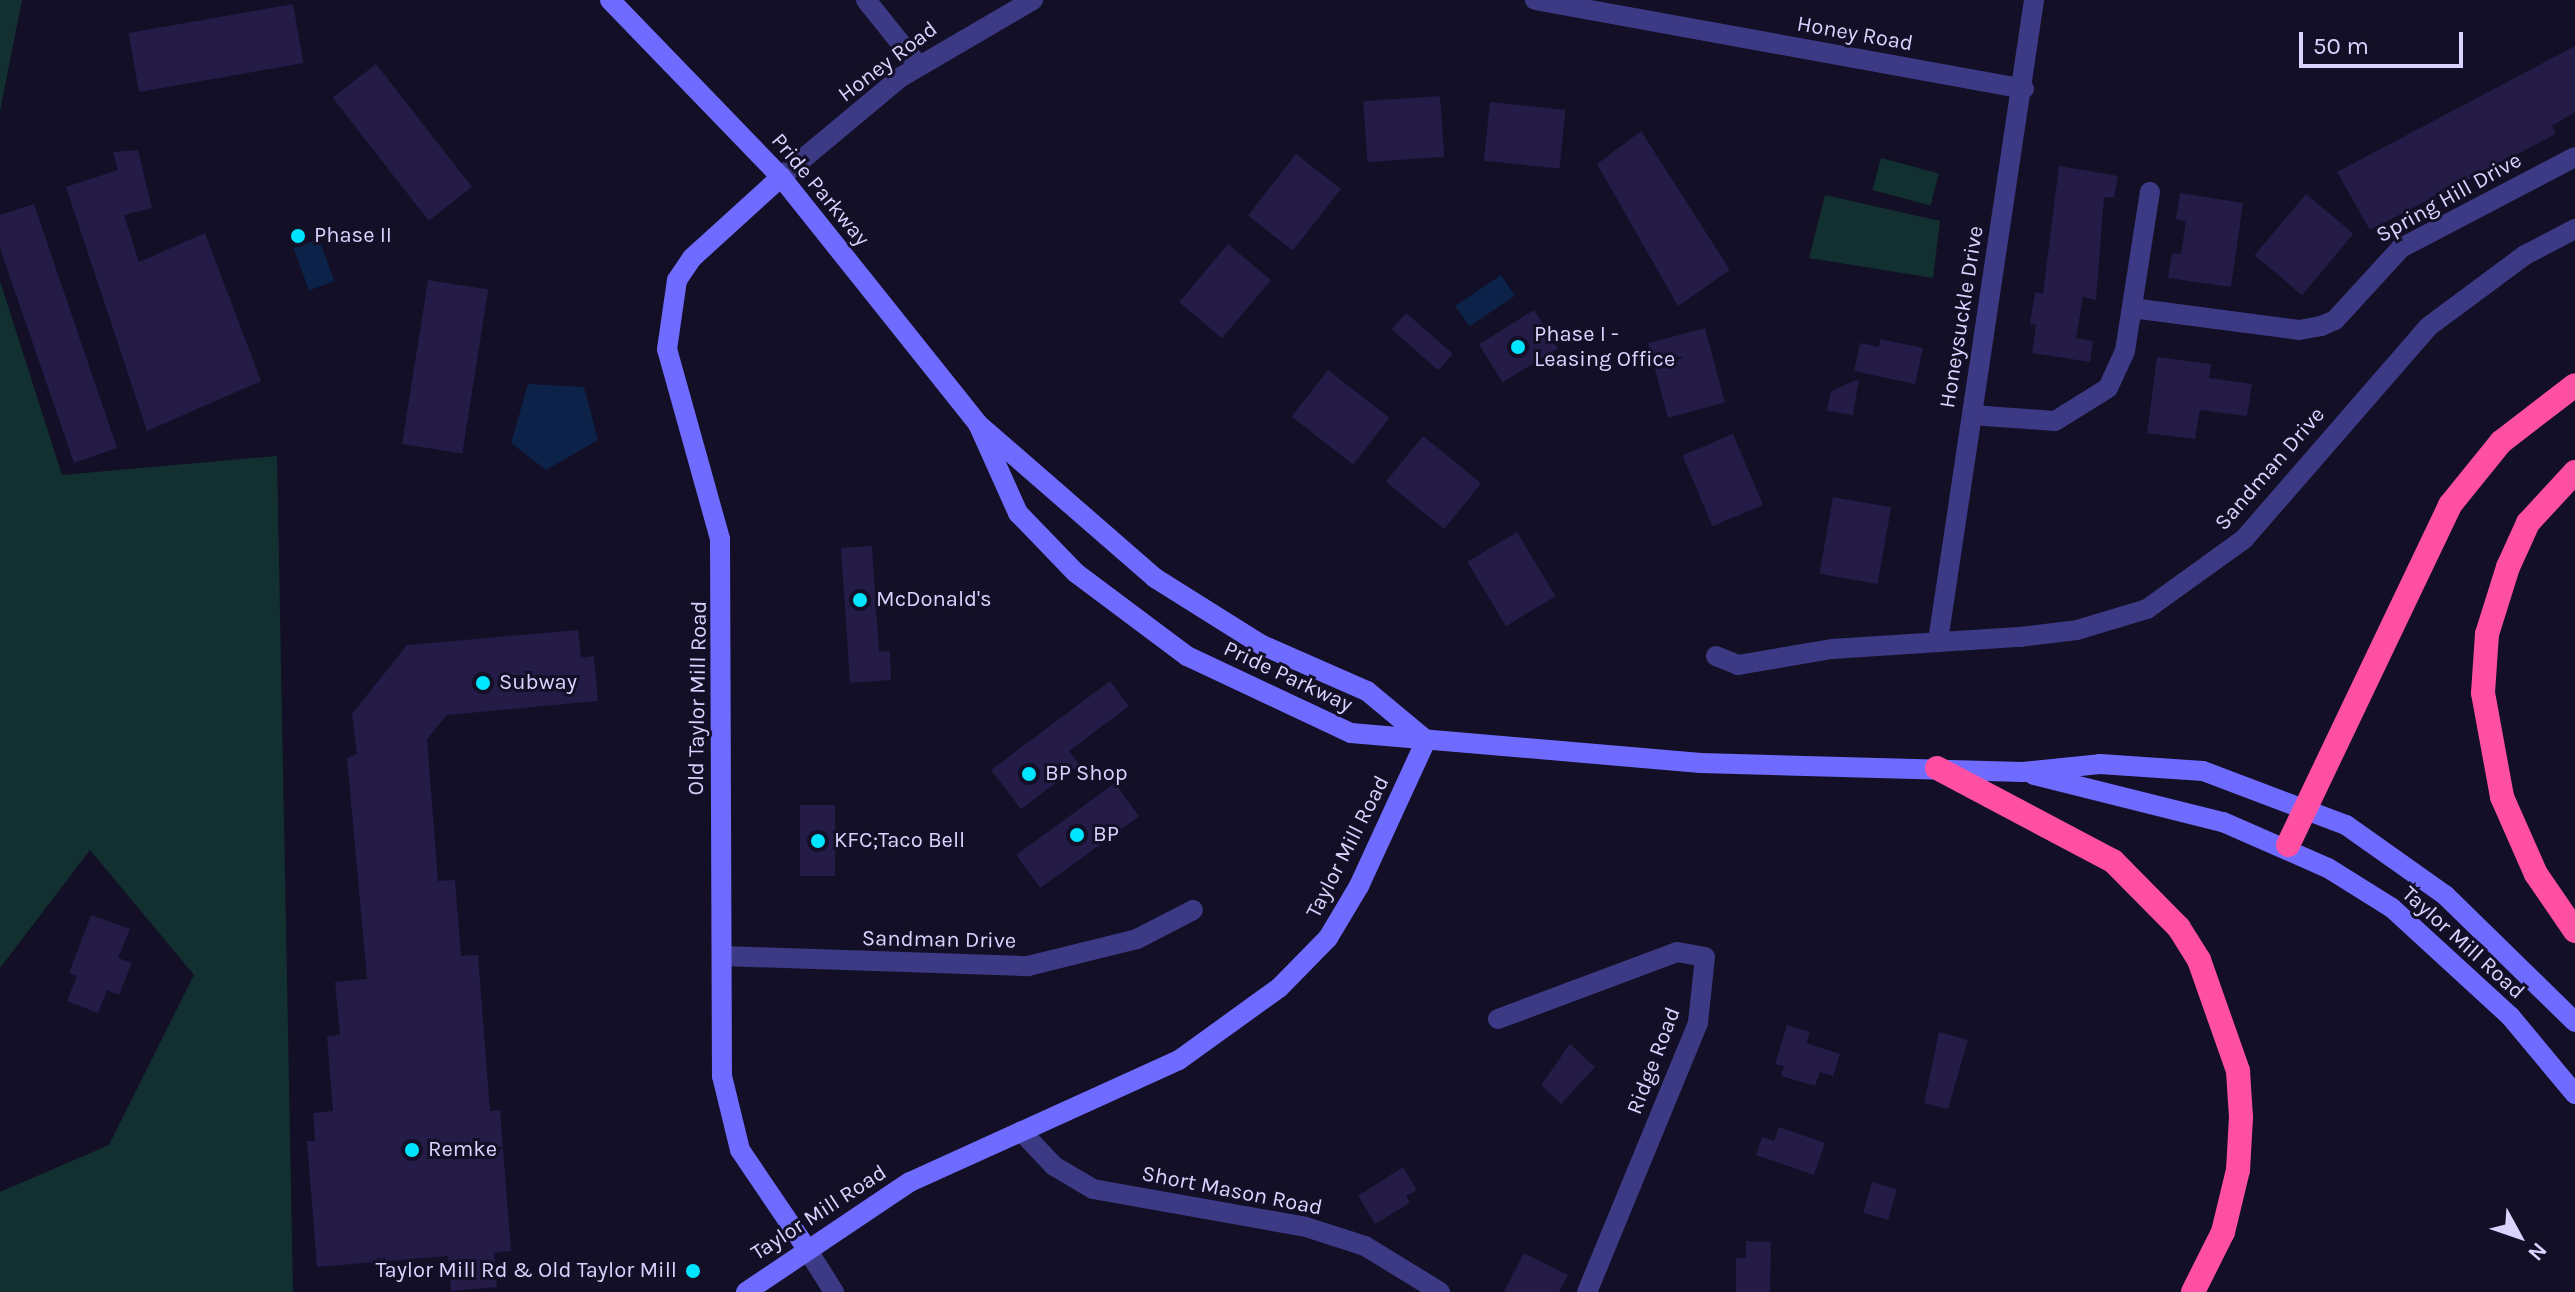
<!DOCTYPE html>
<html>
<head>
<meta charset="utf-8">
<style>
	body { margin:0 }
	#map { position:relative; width:2575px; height:1292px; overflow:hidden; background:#130f26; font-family:Karla,sans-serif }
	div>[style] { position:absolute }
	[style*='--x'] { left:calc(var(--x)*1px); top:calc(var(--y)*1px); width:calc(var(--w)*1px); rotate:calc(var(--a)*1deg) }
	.green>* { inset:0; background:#12302f; transform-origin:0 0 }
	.water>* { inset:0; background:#0c2248; transform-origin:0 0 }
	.building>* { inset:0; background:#241b47; transform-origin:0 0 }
	.street>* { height:20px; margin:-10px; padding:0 10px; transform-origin:10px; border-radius:10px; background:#3d3a85 }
	.secondary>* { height:20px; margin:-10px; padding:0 10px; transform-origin:10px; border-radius:10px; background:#6f6bff }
	.highway>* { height:24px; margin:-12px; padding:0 12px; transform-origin:12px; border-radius:12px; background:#ff4fa3 }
	.dots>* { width:22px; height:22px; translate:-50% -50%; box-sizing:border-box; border:4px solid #130f26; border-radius:50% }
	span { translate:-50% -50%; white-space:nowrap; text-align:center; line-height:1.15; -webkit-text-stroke:6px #130f26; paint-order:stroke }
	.street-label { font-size:22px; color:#d9d4ff }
	.poi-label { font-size:22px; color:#d9d4ff }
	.left { translate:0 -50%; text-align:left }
	.right { translate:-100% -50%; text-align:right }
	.north { position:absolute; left:2479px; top:1196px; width:80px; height:80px; -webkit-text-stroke:6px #130f26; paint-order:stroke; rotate:130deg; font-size:22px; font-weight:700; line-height:32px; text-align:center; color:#d9d4ff }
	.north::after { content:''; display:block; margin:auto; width:28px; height:36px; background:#d9d4ff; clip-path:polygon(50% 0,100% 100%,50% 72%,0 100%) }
	.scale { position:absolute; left:2299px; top:32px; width:164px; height:36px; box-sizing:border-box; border:4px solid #d9d4ff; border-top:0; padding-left:10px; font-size:24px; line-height:28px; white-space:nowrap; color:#d9d4ff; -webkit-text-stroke:6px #130f26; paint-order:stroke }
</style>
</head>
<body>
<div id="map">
	<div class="green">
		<div style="clip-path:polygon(0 0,22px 0,0 111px)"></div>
		<div style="left:1881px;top:158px;width:60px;height:33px;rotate:15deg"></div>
		<div style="clip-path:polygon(1825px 195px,1940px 221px,1933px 278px,1809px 258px)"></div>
		<div style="clip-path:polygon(0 281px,62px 475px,277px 456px,293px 1292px,0 1292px,0 1192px,109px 1145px,194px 975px,90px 850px,0 968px)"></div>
	</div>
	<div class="water">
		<div style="left:319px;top:239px;width:45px;height:27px;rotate:70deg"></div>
		<div style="left:1501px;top:275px;width:25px;height:55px;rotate:56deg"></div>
		<div style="clip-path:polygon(528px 384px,584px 387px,598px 440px,546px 470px,511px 443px)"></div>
	</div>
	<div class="building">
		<div style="left:293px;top:4px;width:60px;height:167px;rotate:80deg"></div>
		<div style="clip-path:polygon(2575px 46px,2575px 112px,2552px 126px,2556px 134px,2370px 230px,2337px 172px)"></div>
		<div style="left:376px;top:64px;width:156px;height:55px;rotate:52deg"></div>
		<div style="left:1440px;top:96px;width:61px;height:77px;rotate:86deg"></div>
		<div style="left:1490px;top:102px;width:76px;height:59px;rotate:6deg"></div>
		<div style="clip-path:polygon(1641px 131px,1730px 270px,1678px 306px,1597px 164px)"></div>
		<div style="clip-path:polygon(138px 150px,152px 208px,124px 215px,139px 262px,205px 233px,261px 381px,147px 431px,66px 187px,118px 170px,113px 152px)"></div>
		<div style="left:1296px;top:154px;width:57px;height:78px;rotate:38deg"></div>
		<div style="clip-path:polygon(2059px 166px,2118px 176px,2114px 198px,2104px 197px,2096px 300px,2083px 297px,2076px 338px,2093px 341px,2090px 362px,2032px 353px,2036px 325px,2030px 324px,2035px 292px,2043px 294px)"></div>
		<div style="clip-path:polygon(2180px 193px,2243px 203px,2231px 287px,2168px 278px,2172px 253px,2181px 254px,2186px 221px,2176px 219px)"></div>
		<div style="left:2306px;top:194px;width:62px;height:80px;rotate:40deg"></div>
		<div style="clip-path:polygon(34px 204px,117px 448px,74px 463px,0 248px,0 215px)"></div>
		<div style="left:1228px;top:244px;width:56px;height:76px;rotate:40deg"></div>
		<div style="left:428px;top:280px;width:61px;height:166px;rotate:9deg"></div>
		<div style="left:1534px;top:310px;width:45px;height:65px;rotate:58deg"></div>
		<div style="left:1406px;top:313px;width:62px;height:22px;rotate:41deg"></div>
		<div style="left:1705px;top:328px;width:77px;height:59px;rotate:75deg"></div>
		<div style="clip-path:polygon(1880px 339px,1923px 348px,1915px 384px,1854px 371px,1860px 343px,1879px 347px)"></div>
		<div style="clip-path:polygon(2157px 357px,2211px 364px,2209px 378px,2252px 384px,2247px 416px,2200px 410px,2195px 439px,2147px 433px)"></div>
		<div style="left:1328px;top:370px;width:78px;height:59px;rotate:38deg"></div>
		<div style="clip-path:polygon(1859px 379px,1853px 415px,1827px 411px,1831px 391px)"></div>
		<div style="left:1733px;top:434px;width:77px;height:55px;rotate:67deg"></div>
		<div style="left:1423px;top:436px;width:75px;height:59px;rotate:39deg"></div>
		<div style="left:1833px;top:497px;width:59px;height:78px;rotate:10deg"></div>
		<div style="left:1517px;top:532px;width:75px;height:58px;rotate:59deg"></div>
		<div style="clip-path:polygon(872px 546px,879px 652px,890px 651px,891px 680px,850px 683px,841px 548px)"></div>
		<div style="clip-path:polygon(578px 630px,581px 658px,594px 656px,598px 701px,447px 715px,427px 739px,438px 881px,455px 880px,461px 956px,478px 955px,490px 1111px,500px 1110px,511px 1251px,494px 1253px,497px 1287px,451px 1291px,448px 1256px,317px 1267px,307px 1141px,315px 1141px,313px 1113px,333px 1111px,327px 1036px,340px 1035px,335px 982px,367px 979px,347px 758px,357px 754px,352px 714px,407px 645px)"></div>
		<div style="clip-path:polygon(1110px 681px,1129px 706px,1069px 751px,1080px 765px,1021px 809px,991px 770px)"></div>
		<div style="left:1115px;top:783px;width:41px;height:122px;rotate:54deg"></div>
		<div style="left:800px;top:805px;width:35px;height:71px"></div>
		<div style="clip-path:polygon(91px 915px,130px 929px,118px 958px,132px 963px,119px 995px,107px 990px,98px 1013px,67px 1001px,77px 976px,69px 973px)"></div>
		<div style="clip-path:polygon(1787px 1025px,1810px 1032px,1806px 1043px,1840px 1054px,1833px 1076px,1820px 1072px,1815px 1086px,1781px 1076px,1784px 1066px,1775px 1064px)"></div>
		<div style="clip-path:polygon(1939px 1032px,1968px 1040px,1948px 1109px,1924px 1103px)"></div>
		<div style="clip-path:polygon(1570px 1044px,1595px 1067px,1561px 1104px,1541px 1085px)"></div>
		<div style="clip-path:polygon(1779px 1127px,1825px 1143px,1814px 1175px,1756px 1155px,1762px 1137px,1774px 1141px)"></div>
		<div style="clip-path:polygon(1403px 1167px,1417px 1190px,1406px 1196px,1410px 1203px,1375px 1224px,1358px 1196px)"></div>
		<div style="left:1872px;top:1182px;width:26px;height:32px;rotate:16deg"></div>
		<div style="clip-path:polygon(1746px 1241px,1771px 1242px,1770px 1292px,1736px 1292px,1736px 1258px,1746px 1258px)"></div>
		<div style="clip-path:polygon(1524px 1253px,1568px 1275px,1559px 1292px,1504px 1292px)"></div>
	</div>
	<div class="street">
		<div style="--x:866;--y:0;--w:83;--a:51.3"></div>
		<div style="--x:1535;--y:0;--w:497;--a:10.3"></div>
		<div style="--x:781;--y:177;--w:156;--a:-39.8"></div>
		<div style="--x:901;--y:77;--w:153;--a:-30.3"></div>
		<div style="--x:2132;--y:308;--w:168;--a:7.5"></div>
		<div style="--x:2299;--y:330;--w:22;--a:-10"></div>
		<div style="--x:2321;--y:326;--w:15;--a:-23"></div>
		<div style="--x:2335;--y:320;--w:98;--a:-47.5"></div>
		<div style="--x:2401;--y:248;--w:196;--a:-27.6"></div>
		<div style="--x:1972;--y:415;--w:83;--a:4.1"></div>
		<div style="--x:2055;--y:421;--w:62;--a:-31.9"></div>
		<div style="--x:2108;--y:388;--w:41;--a:-65.3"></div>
		<div style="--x:2125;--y:351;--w:161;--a:-81.1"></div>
		<div style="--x:1938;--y:641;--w:648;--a:-81.48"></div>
		<div style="--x:1716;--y:656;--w:24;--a:22"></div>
		<div style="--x:1738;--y:665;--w:95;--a:-9.7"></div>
		<div style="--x:1832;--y:649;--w:188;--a:-3.7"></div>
		<div style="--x:2020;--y:637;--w:57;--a:-7"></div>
		<div style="--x:2077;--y:630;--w:73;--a:-16.7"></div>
		<div style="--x:2147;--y:609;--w:120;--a:-35.8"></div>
		<div style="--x:2244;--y:539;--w:281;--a:-49"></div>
		<div style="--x:2428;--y:327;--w:121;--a:-36.6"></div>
		<div style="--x:2525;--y:255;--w:56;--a:-27.5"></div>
		<div style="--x:722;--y:956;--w:306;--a:1.9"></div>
		<div style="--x:1028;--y:966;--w:112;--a:-13.9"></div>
		<div style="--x:1137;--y:939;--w:63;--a:-27.4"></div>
		<div style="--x:1498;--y:1019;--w:191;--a:-20.5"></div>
		<div style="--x:1677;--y:952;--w:28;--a:10"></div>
		<div style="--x:1705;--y:957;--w:66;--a:96.1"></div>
		<div style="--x:1698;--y:1023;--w:291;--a:112.4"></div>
		<div style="--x:1021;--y:1131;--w:48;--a:46.7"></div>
		<div style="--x:1054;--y:1166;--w:45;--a:30.5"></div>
		<div style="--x:1093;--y:1189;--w:216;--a:10.1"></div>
		<div style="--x:1306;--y:1227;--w:62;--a:17.9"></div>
		<div style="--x:1365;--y:1246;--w:88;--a:31.5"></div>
		<div style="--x:807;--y:1249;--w:51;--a:57.9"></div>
	</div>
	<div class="secondary">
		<div style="--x:610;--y:0;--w:246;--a:46"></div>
		<div style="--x:781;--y:177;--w:316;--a:51.4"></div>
		<div style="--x:978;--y:424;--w:235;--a:41"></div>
		<div style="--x:1155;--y:578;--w:126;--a:32.1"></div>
		<div style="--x:1262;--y:645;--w:115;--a:23.7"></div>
		<div style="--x:1367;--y:691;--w:77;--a:39.7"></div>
		<div style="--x:781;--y:177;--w:120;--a:137.7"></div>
		<div style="--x:692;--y:258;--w:27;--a:124"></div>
		<div style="--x:677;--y:280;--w:70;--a:98.2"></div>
		<div style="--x:667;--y:349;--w:197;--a:74.4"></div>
		<div style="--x:720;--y:539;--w:537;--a:89.79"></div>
		<div style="--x:722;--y:1076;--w:76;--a:76.3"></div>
		<div style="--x:740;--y:1150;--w:120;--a:55.9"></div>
		<div style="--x:978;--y:424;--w:98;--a:65.8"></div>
		<div style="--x:1018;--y:513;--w:83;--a:46"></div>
		<div style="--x:1076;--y:573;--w:139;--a:36.8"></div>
		<div style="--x:1187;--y:656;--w:181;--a:25.2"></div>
		<div style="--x:1351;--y:733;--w:351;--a:4.9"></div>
		<div style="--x:1701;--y:763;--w:322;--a:1.6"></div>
		<div style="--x:2023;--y:772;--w:77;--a:-5.9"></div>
		<div style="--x:2100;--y:764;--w:103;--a:3.9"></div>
		<div style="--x:2203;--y:771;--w:153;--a:20.7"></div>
		<div style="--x:2346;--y:825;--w:121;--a:35.3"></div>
		<div style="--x:2445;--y:895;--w:182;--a:44.3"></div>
		<div style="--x:2034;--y:775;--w:195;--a:14"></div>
		<div style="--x:2223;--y:822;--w:115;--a:23.7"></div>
		<div style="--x:2328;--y:868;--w:75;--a:32"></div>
		<div style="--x:2392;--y:908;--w:160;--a:42.5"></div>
		<div style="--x:2510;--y:1016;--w:102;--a:50.2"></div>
		<div style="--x:746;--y:1292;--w:197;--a:-33.9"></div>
		<div style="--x:910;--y:1182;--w:295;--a:-24.4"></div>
		<div style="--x:1179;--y:1060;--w:123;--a:-35.8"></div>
		<div style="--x:1279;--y:988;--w:70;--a:-45.6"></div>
		<div style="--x:1328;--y:938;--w:61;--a:-59.2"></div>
		<div style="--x:1359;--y:886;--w:161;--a:-65.3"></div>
	</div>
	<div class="highway">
		<div style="--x:2575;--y:472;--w:69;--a:132.7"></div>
		<div style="--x:2528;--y:523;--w:48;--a:114.4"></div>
		<div style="--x:2508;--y:567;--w:70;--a:107.4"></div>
		<div style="--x:2487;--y:634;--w:59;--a:93.9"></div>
		<div style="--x:2483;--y:693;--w:106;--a:79.6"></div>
		<div style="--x:2502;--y:797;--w:84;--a:66.2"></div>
		<div style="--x:2536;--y:874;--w:69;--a:55.6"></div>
		<div style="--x:1937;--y:768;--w:199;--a:27.9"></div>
		<div style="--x:2113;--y:861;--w:94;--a:45.4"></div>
		<div style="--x:2179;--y:928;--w:38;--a:58"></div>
		<div style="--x:2199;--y:960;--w:118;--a:70.6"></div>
		<div style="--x:2238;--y:1071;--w:46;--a:86.3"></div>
		<div style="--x:2241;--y:1117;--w:53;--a:93.2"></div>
		<div style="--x:2238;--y:1170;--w:64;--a:103.6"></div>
		<div style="--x:2223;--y:1232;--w:67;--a:116.6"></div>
		<div style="--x:2288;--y:845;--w:377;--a:-64.5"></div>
		<div style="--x:2450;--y:505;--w:81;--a:-51"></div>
		<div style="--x:2501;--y:442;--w:93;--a:-37.6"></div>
	</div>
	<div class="dots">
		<div style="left:298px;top:236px;background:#00e5ff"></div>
		<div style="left:1518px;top:347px;background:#00e5ff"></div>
		<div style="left:860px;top:600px;background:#00e5ff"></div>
		<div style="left:483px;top:683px;background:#00e5ff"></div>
		<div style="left:1029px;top:774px;background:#00e5ff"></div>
		<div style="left:1077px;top:835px;background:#00e5ff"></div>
		<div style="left:818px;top:841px;background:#00e5ff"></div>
		<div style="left:412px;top:1150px;background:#00e5ff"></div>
		<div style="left:693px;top:1271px;background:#00e5ff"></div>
	</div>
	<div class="street-label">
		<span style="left:1855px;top:34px;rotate:10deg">Honey Road</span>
		<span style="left:888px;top:62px;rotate:-37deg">Honey Road</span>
		<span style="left:820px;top:190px;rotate:50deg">Pride Parkway</span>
		<span style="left:2449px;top:198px;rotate:-29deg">Spring Hill Drive</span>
		<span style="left:1962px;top:317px;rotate:-81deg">Honeysuckle Drive</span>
		<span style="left:2270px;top:469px;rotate:-49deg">Sandman Drive</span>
		<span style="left:1288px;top:677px;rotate:25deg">Pride Parkway</span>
		<span style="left:698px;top:698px;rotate:-89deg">Old Taylor Mill Road</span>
		<span style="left:1348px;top:847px;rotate:-63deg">Taylor Mill Road</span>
		<span style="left:939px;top:940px;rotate:1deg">Sandman Drive</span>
		<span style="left:2463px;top:943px;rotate:42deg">Taylor Mill Road</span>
		<span style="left:1654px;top:1061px;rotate:-69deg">Ridge Road</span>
		<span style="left:1232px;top:1191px;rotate:11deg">Short Mason Road</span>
		<span style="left:819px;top:1213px;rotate:-33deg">Taylor Mill Road</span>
	</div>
	<div class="poi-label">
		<span class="left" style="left:314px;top:236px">Phase II</span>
		<span class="left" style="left:1534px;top:347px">Phase I -<br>Leasing Office</span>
		<span class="left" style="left:876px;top:600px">McDonald's</span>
		<span class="left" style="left:499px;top:683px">Subway</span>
		<span class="left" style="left:1045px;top:774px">BP Shop</span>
		<span class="left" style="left:1093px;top:835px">BP</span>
		<span class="left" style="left:834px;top:841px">KFC;Taco Bell</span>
		<span class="left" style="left:428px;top:1150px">Remke</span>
		<span class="right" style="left:677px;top:1271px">Taylor Mill Rd &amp; Old Taylor Mill</span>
	</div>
	<div class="north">N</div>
	<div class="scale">50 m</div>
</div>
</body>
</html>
